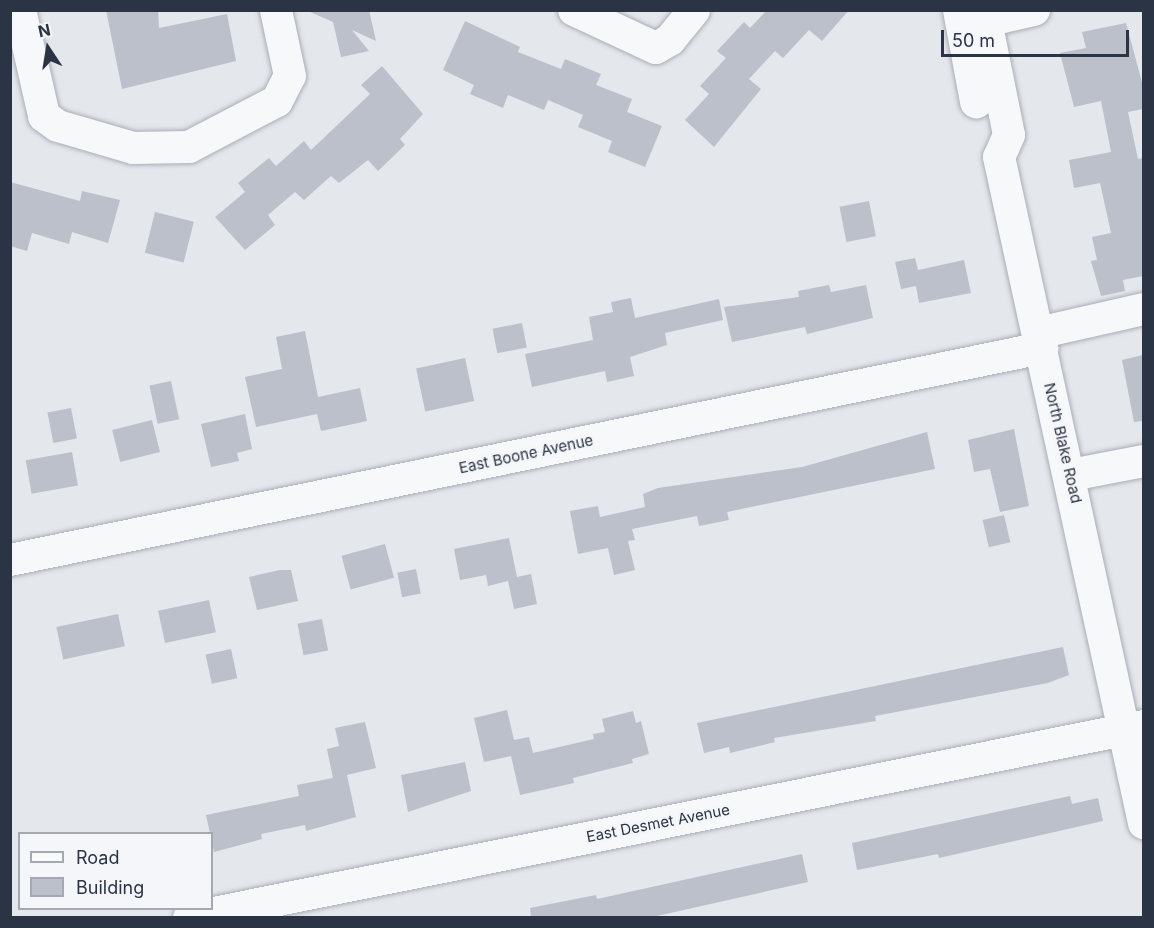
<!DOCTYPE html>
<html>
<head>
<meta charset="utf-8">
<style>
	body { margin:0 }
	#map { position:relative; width:1154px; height:928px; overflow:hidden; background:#e4e7ec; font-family:Inter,sans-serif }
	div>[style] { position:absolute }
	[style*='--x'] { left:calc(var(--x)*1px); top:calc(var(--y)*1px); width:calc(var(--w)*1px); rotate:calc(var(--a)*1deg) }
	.building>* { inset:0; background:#bbc0ca; transform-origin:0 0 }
	.roads { filter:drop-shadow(0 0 2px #a9aeb7) drop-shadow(0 0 2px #a9aeb7) }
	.minor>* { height:32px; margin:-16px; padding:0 16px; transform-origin:16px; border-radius:16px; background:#f7f8fa }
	span { translate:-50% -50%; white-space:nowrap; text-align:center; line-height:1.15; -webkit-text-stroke:5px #f4f6f9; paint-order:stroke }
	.street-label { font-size:15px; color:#2b3445 }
	.frame { position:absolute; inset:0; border:12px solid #2b3445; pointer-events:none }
	.legend { position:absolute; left:18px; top:832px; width:195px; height:78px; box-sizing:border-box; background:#f4f6f9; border:2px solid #a4a8b1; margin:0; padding:8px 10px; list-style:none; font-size:18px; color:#2b3445 }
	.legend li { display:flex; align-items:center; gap:12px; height:30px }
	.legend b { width:30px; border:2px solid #a4a8b1 }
	.north { position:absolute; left:18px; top:18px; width:60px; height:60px; -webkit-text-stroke:4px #f4f6f9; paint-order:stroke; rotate:348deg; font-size:16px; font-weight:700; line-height:24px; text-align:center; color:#2b3445 }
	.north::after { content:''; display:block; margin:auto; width:21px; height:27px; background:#2b3445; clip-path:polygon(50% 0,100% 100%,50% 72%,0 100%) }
	.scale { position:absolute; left:941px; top:30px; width:188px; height:27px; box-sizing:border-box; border:3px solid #2b3445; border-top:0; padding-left:8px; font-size:18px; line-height:21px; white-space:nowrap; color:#2b3445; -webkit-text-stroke:4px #f4f6f9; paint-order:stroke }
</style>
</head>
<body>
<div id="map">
	<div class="building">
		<div style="clip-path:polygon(106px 10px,158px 10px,159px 28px,227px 14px,236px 61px,122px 89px)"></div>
		<div style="clip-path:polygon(306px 10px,369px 10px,376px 41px,352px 30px,369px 51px,341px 57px,333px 22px)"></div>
		<div style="clip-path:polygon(767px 10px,849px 10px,822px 41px,809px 30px,783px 58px,775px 51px,749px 79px,761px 89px,714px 147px,685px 120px,709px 94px,700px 86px,726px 58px,717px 51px,744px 22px,750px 28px)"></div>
		<div style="clip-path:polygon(465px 21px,520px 47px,518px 52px,561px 69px,565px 59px,601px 74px,596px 85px,632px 99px,627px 112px,662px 126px,645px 167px,608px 152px,612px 141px,578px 127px,583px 115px,548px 100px,544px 110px,508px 95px,503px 108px,470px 94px,474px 85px,443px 70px)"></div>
		<div style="clip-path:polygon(1126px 23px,1143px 86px,1143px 109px,1128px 112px,1138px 159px,1143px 158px,1143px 276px,1123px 280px,1125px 291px,1101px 296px,1091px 261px,1097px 260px,1092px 237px,1111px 233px,1100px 183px,1074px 188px,1069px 160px,1111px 152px,1101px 101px,1074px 107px,1060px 53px,1086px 48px,1082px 32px)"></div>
		<div style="clip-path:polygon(382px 66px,423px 114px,400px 139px,405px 145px,378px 171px,368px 160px,339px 183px,331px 176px,304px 200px,295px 192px,268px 215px,275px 225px,245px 250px,215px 217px,245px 192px,238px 183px,269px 158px,276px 166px,304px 141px,311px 150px,370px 94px,361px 85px)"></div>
		<div style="clip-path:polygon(10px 182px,80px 201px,82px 191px,120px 200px,108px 243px,72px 232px,69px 244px,32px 233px,27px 251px,10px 246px)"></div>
		<div style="left:869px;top:201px;width:36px;height:30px;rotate:79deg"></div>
		<div style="left:155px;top:212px;width:40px;height:42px;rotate:14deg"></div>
		<div style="clip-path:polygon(915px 258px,918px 270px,964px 260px,971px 293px,919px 303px,916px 286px,901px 289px,895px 262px)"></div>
		<div style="clip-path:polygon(829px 285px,831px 292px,866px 285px,873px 318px,807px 334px,805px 327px,732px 342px,724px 307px,799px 297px,798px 291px)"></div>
		<div style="clip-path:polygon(631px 298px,635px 318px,719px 299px,723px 320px,665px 333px,667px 345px,630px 357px,634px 376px,607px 382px,605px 371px,532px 387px,525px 354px,593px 340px,589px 317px,613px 312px,611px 302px)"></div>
		<div style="left:522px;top:323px;width:25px;height:30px;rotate:79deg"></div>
		<div style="clip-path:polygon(305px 331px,318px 397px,360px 388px,367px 421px,321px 431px,317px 414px,256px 427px,245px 377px,282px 369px,276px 337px)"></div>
		<div style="clip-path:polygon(1143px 355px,1143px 421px,1134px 422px,1122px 360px)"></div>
		<div style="left:465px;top:358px;width:44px;height:50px;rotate:78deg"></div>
		<div style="left:171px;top:381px;width:39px;height:22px;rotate:78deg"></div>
		<div style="left:71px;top:408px;width:31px;height:24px;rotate:79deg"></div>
		<div style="clip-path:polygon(245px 414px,252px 449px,237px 453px,239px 461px,211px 467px,201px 424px)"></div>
		<div style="left:152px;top:420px;width:33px;height:41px;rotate:76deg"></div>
		<div style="clip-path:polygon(1014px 429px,1029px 506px,1000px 512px,990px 469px,974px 472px,968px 440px)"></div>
		<div style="clip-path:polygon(927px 432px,935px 469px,727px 512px,729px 520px,699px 526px,697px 516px,632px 529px,635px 540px,628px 541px,635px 570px,614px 575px,608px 548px,578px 554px,570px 511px,598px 506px,600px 517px,645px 507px,643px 494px,658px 488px,802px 467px)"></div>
		<div style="left:72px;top:452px;width:34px;height:47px;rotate:80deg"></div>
		<div style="left:1004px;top:515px;width:28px;height:22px;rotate:77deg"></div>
		<div style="clip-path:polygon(509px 538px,517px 577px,531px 574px,537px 604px,514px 609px,508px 581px,488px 586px,486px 575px,460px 580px,454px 549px)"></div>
		<div style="left:385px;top:544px;width:35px;height:45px;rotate:75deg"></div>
		<div style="left:416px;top:569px;width:25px;height:19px;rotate:79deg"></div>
		<div style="clip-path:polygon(280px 570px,291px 570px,298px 601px,257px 610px,249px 577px)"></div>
		<div style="left:209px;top:600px;width:33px;height:52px;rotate:78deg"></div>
		<div style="left:118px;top:614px;width:33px;height:63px;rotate:78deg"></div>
		<div style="left:322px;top:619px;width:32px;height:25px;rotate:79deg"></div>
		<div style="clip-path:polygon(1063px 647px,1069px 675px,1048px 683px,875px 716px,876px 721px,774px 738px,775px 742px,730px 753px,729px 747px,704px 753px,697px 723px)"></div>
		<div style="left:231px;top:649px;width:30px;height:26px;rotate:78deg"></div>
		<div style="clip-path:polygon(507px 710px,514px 740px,529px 737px,533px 753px,594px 739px,593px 734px,605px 732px,602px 719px,633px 711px,636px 723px,641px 721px,649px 754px,632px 759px,633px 763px,573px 778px,574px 783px,520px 795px,511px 756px,484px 762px,474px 718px)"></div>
		<div style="clip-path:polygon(365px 722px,376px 768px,347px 775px,356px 817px,306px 831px,305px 825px,261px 834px,262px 839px,214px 852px,206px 815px,299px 796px,297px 785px,333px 778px,327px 749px,339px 746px,335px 728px)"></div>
		<div style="clip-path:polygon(465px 762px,471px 791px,408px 812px,401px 775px)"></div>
		<div style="clip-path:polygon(1070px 796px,1072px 804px,1098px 798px,1103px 821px,939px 858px,938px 854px,857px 870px,852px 843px)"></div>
		<div style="clip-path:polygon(802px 854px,808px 882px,648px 918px,531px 918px,530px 908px,596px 895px,597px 899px)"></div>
	</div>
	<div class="roads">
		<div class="minor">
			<div style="--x:20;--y:10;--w:109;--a:77.2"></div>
			<div style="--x:44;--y:116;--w:17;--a:36"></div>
			<div style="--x:58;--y:126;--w:78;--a:16.3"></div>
			<div style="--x:133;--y:148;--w:56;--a:-1"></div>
			<div style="--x:189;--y:147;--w:99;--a:-27.6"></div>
			<div style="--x:277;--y:101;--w:28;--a:-63"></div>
			<div style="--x:290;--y:76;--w:67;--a:-102"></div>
			<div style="--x:574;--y:10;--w:90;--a:24.9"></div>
			<div style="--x:656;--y:48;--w:16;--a:-30"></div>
			<div style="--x:670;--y:40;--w:38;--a:-51"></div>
			<div style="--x:959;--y:10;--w:94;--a:79.5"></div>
			<div style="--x:1034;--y:10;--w:49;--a:167.1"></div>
			<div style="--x:986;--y:21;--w:116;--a:78.6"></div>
			<div style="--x:1009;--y:135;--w:24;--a:114"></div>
			<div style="--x:999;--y:157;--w:682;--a:77.72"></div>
			<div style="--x:1038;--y:333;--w:109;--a:-12.8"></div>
			<div style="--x:1071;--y:475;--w:74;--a:-10.9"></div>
			<div style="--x:10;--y:560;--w:1054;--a:-11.61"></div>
			<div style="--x:189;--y:918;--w:974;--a:-11.37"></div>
		</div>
	</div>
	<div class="street-label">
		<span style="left:1063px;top:443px;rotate:77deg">North Blake Road</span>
		<span style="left:526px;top:454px;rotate:-12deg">East Boone Avenue</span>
		<span style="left:658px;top:823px;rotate:-11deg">East Desmet Avenue</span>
	</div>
	<div class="frame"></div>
	<ul class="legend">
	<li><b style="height:8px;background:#f7f8fa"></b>Road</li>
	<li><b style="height:16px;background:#bbc0ca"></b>Building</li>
	</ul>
	<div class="north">N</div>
	<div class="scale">50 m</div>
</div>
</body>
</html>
